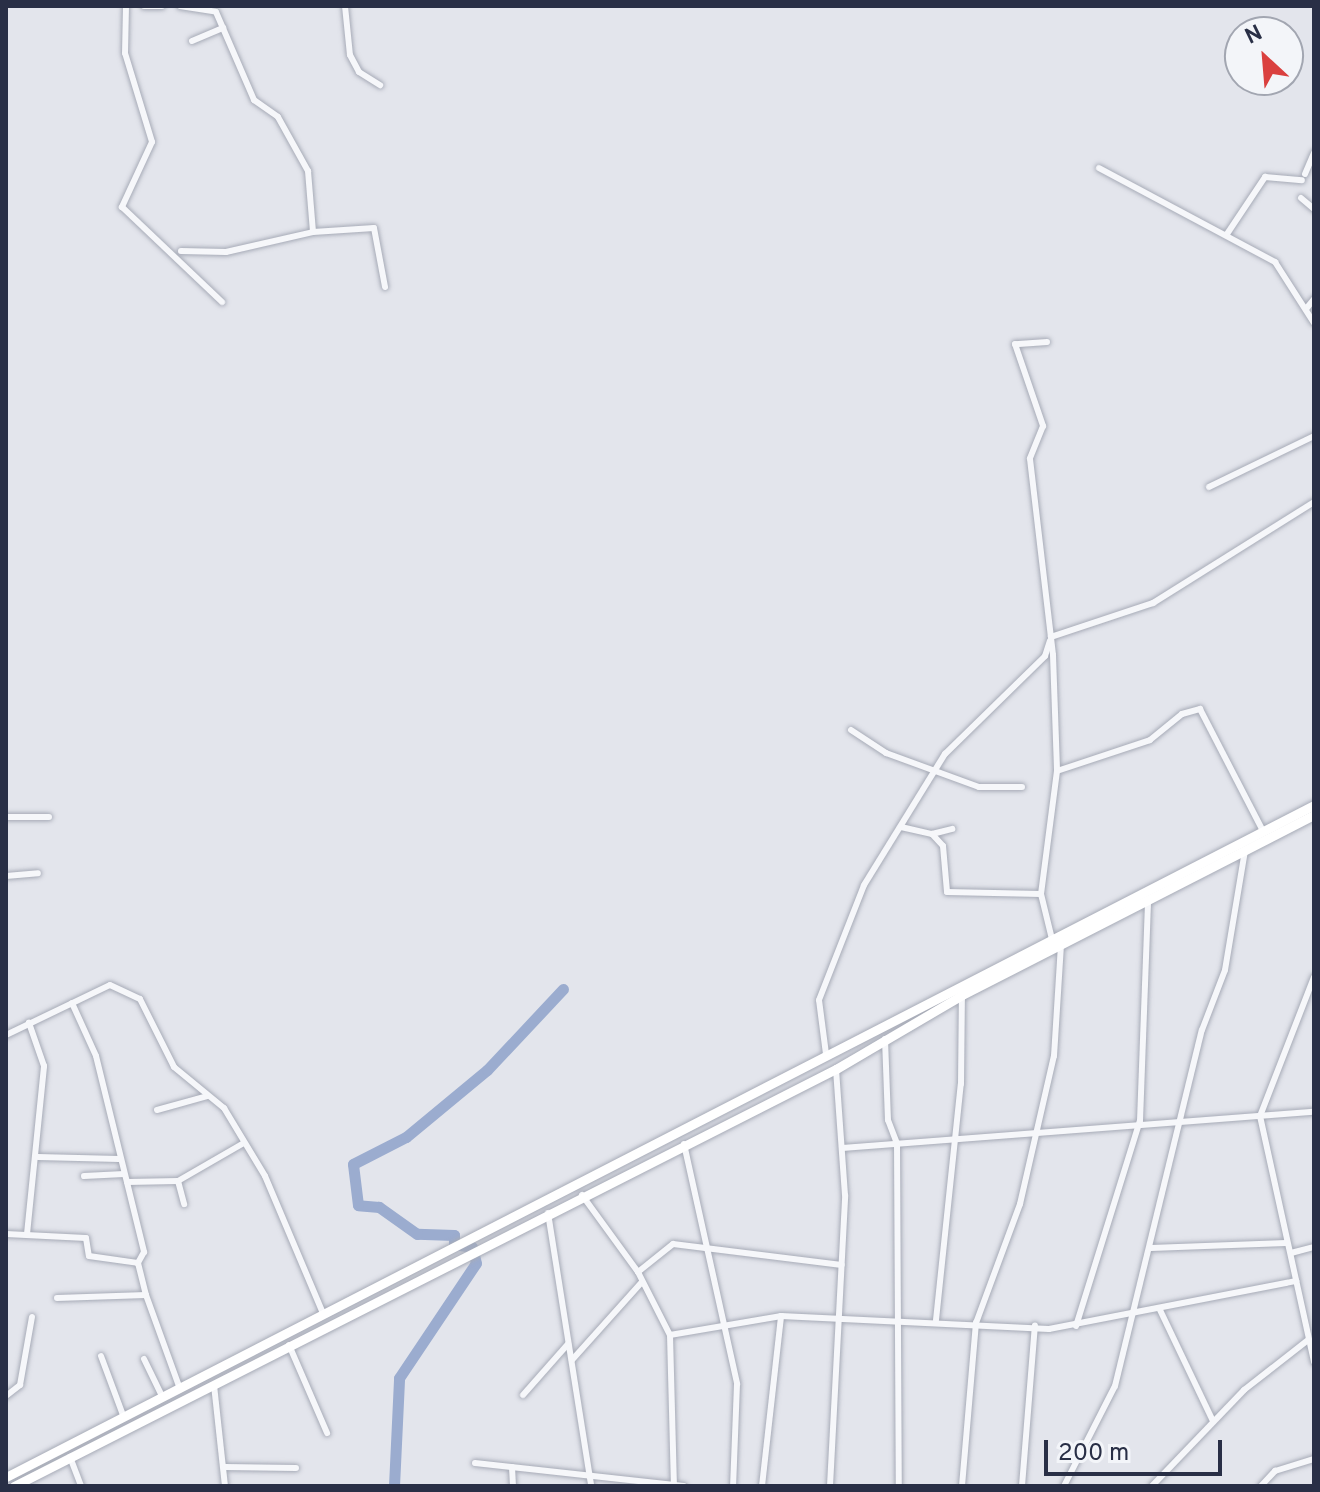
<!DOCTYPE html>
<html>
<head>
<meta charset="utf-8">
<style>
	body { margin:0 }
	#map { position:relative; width:1320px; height:1492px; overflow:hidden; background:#e3e5ec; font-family:Overpass,sans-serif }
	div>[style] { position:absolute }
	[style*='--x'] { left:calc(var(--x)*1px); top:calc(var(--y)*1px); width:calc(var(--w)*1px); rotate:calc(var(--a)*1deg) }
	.river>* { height:11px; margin:-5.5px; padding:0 5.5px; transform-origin:5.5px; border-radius:5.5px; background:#9baccf }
	.roads { filter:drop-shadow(0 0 2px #a7abb7) drop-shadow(0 0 2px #a7abb7) }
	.minor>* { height:6px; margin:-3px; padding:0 3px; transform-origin:3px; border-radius:3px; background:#f6f7fa }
	.highway>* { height:9px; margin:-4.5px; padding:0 4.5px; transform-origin:4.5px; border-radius:4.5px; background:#fff }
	span { translate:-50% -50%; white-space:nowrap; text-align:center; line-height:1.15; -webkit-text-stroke:7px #f3f5f9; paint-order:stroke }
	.frame { position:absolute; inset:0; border:8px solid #292f46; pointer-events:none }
	.north { position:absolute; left:1224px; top:16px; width:80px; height:80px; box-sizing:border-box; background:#f3f5f9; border:2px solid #a2a6b1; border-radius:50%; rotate:334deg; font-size:22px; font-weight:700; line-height:32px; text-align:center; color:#292f46 }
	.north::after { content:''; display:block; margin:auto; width:28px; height:36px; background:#da403f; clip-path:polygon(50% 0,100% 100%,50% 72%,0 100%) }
	.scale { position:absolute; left:1044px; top:1440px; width:178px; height:36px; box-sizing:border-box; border:4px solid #292f46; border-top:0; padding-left:10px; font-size:24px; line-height:28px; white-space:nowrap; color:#292f46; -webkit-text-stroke:6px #f3f5f9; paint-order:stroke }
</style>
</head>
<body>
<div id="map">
	<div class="river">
		<div style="--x:394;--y:1486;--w:108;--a:-87.3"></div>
		<div style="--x:399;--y:1378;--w:138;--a:-56.2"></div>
		<div style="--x:476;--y:1263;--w:16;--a:-104"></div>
		<div style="--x:472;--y:1247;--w:18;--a:-171"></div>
		<div style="--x:454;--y:1244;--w:9;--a:-90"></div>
		<div style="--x:454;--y:1235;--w:37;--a:-178"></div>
		<div style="--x:417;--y:1234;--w:47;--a:-144.6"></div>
		<div style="--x:379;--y:1207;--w:21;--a:-175"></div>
		<div style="--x:358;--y:1205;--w:41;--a:-97"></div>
		<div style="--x:353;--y:1164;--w:59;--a:-27"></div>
		<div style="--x:406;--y:1137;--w:105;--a:-39.6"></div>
		<div style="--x:487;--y:1070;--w:111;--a:-46.8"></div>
	</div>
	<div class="roads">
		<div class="minor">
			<div style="--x:126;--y:6;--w:47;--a:91.2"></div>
			<div style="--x:125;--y:53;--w:93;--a:73.1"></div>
			<div style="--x:152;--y:142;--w:72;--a:114.8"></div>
			<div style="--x:122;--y:207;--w:138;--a:43.5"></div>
			<div style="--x:144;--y:6;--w:18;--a:0"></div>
			<div style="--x:180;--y:6;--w:36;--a:9"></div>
			<div style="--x:216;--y:12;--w:96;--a:66.6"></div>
			<div style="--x:254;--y:100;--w:29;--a:35"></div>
			<div style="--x:278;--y:117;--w:62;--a:60.9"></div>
			<div style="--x:308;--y:171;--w:61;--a:85.3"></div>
			<div style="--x:313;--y:232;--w:61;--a:-3.8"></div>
			<div style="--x:374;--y:228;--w:60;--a:79.4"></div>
			<div style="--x:345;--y:6;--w:49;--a:84.2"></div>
			<div style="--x:350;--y:55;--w:19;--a:62"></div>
			<div style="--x:359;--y:72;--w:25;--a:32"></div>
			<div style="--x:192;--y:41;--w:34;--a:-23"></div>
			<div style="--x:1099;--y:168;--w:200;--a:28.1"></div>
			<div style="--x:1275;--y:262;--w:72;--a:57.4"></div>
			<div style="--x:1305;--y:174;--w:23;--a:-67"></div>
			<div style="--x:1301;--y:198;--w:17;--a:40"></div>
			<div style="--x:1227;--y:234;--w:69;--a:-56.3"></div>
			<div style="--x:1265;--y:177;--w:37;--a:5"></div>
			<div style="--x:181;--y:251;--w:45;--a:1.3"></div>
			<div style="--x:226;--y:252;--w:89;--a:-12.9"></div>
			<div style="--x:1306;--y:309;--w:13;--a:-51"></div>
			<div style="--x:1047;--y:342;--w:32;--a:176"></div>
			<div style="--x:1015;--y:344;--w:87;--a:71.1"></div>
			<div style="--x:1043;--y:426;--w:35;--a:112"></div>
			<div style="--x:1030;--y:459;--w:197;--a:83.3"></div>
			<div style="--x:1053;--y:655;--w:116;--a:88"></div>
			<div style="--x:1057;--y:771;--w:124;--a:97.4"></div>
			<div style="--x:1041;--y:894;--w:46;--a:76.3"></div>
			<div style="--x:1209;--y:487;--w:117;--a:-25.9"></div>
			<div style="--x:1051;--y:637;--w:108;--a:-18.4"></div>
			<div style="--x:1153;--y:603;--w:190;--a:-32.1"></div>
			<div style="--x:851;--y:730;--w:42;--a:33.3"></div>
			<div style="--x:886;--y:753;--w:99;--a:20.1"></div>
			<div style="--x:979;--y:787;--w:43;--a:0"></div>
			<div style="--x:1057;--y:771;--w:98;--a:-18.4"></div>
			<div style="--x:1150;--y:740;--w:41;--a:-39.1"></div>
			<div style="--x:1182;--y:714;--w:19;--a:-16"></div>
			<div style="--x:1200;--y:709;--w:137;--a:62.7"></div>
			<div style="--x:6;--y:817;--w:43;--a:0"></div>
			<div style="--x:901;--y:827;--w:32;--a:13"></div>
			<div style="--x:932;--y:834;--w:21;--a:-14"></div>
			<div style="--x:932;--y:834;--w:16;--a:47"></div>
			<div style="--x:943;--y:846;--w:46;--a:85"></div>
			<div style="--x:947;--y:892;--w:94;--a:1.2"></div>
			<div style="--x:6;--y:876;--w:32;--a:-5"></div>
			<div style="--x:1314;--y:977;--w:149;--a:111.2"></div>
			<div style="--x:1260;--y:1116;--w:252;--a:77.6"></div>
			<div style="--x:72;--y:1003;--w:58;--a:65.6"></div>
			<div style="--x:96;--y:1056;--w:202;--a:76.2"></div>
			<div style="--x:144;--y:1252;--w:13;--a:119"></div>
			<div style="--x:138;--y:1263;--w:33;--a:76"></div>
			<div style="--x:146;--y:1295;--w:97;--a:70.1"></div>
			<div style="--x:6;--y:1035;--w:115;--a:-25.7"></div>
			<div style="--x:110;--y:985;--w:33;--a:25"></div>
			<div style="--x:140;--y:999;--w:76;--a:63.4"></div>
			<div style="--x:174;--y:1067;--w:65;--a:39.4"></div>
			<div style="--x:224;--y:1108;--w:79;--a:58.9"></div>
			<div style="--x:265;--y:1176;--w:149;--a:67.1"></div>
			<div style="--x:885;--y:1039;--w:81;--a:87.9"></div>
			<div style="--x:888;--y:1120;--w:25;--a:69"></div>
			<div style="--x:897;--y:1143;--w:343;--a:89.7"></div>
			<div style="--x:826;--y:1054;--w:54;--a:-97.4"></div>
			<div style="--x:819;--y:1000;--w:123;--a:-68.6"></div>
			<div style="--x:864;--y:885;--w:154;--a:-58.3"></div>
			<div style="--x:945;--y:754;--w:140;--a:-44.4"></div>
			<div style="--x:1045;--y:656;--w:16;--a:-72"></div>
			<div style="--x:157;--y:1110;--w:52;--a:-15.6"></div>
			<div style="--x:684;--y:1144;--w:246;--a:77.5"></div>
			<div style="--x:737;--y:1384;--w:102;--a:92.2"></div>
			<div style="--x:842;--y:1148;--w:473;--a:-4.4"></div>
			<div style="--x:38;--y:1157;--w:81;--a:1.4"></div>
			<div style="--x:84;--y:1176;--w:40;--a:-2.9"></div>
			<div style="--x:178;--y:1181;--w:24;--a:75"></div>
			<div style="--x:127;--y:1182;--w:51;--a:-1.1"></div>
			<div style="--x:178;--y:1181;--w:74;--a:-30"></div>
			<div style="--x:582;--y:1195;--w:95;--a:54"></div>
			<div style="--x:638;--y:1272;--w:71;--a:63.1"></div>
			<div style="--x:670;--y:1335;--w:150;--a:88.5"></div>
			<div style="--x:548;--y:1213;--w:276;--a:81"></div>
			<div style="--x:6;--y:1234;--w:80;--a:2.9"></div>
			<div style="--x:86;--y:1238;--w:18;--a:81"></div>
			<div style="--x:89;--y:1256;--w:49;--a:8.1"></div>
			<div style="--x:27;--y:1234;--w:169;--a:-84.2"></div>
			<div style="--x:44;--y:1066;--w:46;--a:-109.2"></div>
			<div style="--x:1151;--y:1248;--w:135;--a:-2.1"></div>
			<div style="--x:1291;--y:1253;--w:24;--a:-15"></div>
			<div style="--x:638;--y:1272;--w:45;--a:-38.7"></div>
			<div style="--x:673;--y:1244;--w:170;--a:7.1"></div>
			<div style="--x:57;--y:1298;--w:89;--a:-1.9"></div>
			<div style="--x:1160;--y:1310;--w:123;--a:64.5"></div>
			<div style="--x:936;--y:1320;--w:237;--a:-84"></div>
			<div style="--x:961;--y:1084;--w:89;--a:-89.4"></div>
			<div style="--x:1076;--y:1326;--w:215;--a:-72.7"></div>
			<div style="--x:1140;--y:1121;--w:221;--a:-87.9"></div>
			<div style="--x:670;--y:1335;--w:113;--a:-9.7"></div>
			<div style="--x:781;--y:1316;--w:268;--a:2.8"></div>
			<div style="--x:1049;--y:1329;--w:252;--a:-11"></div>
			<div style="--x:289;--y:1345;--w:96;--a:66.6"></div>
			<div style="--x:101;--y:1356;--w:63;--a:69.6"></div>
			<div style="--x:144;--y:1359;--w:41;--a:64.1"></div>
			<div style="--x:572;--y:1360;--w:105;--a:-48.1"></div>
			<div style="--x:214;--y:1385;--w:102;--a:83.8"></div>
			<div style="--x:523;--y:1395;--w:68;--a:-48.6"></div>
			<div style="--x:6;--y:1396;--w:18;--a:-38"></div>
			<div style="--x:20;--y:1385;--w:69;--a:-80"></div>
			<div style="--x:70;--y:1457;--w:31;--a:69"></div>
			<div style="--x:475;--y:1463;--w:210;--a:6.3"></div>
			<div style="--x:225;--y:1467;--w:71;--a:0.8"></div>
			<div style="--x:512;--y:1467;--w:19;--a:87"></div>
			<div style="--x:762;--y:1486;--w:171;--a:-83.6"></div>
			<div style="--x:830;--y:1486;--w:291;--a:-87"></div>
			<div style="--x:845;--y:1195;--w:126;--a:-94.1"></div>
			<div style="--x:962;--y:1486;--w:164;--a:-85.1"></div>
			<div style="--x:976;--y:1323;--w:127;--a:-69.7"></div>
			<div style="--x:1020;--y:1204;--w:152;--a:-77.1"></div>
			<div style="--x:1054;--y:1056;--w:111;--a:-86.4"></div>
			<div style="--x:1022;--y:1486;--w:161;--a:-85.4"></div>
			<div style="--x:1064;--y:1486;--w:112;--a:-63"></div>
			<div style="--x:1115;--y:1386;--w:366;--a:-76.3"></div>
			<div style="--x:1202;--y:1030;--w:64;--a:-69"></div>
			<div style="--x:1225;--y:970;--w:121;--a:-80.5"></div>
			<div style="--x:1152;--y:1486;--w:133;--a:-46.2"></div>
			<div style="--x:1244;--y:1390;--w:81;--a:-38"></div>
			<div style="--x:1261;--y:1486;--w:21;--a:-47"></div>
			<div style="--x:1275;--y:1471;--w:41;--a:-17.1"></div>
		</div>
		<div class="highway">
			<div style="--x:6;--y:1477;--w:1471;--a:-27.19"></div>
			<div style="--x:14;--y:1486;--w:922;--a:-26.9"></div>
			<div style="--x:836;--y:1069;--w:146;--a:-30.4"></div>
			<div style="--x:962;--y:995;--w:395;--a:-27.1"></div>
		</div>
	</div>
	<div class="frame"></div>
	<div class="north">N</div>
	<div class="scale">200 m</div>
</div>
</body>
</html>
